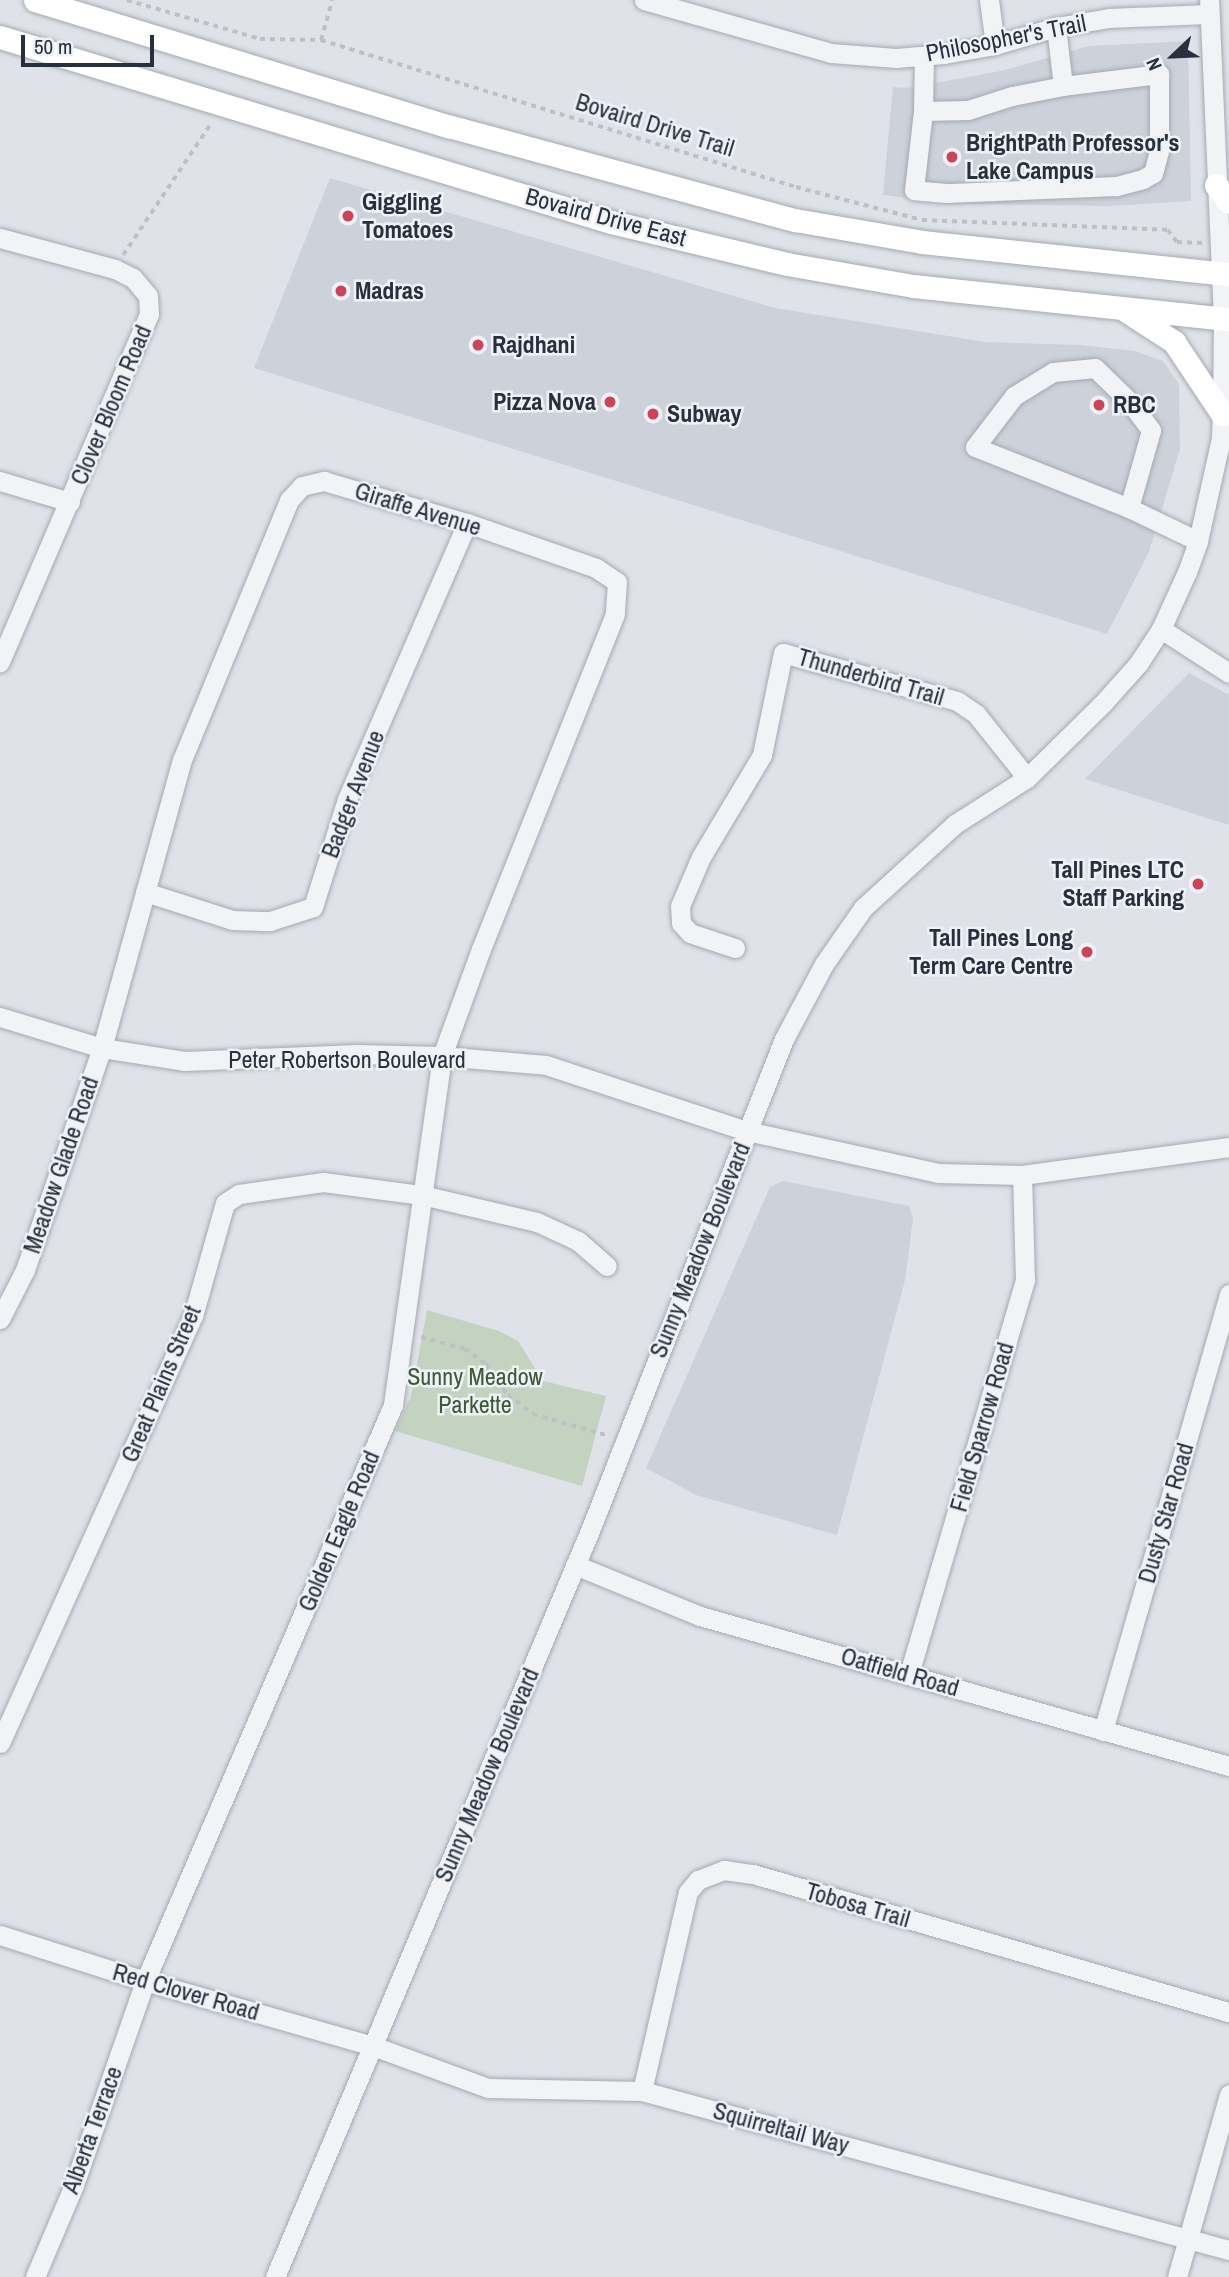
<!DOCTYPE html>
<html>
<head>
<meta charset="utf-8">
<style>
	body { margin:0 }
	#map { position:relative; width:1229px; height:2277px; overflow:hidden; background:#dfe2e8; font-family:"Archivo Narrow",sans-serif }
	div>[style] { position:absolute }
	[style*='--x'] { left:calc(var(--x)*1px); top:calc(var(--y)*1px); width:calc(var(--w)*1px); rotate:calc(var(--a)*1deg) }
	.built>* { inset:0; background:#cdd1da }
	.green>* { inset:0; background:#c4d2c0 }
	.path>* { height:3.5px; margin-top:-1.75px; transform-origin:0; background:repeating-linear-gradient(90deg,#bdc0c6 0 5px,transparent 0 10px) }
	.roads { filter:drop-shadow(0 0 2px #a4a9b2) drop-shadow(0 0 2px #a4a9b2) }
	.minor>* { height:19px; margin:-9.5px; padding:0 9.5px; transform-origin:9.5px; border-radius:9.5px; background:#f1f3f6 }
	.major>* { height:23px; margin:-11.5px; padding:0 11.5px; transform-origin:11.5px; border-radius:11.5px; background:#fff }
	.dots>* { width:19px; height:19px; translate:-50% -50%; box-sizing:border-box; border:4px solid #eef1f6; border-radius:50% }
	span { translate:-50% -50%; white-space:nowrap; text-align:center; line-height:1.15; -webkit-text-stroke:5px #eef1f6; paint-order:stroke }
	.street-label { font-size:24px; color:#28303f }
	.poi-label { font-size:24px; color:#28303f; font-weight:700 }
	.left { translate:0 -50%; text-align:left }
	.right { translate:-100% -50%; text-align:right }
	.park-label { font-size:24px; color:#3c5a35 }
	.north { position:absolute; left:1138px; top:21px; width:70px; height:70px; -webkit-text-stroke:5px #eef1f6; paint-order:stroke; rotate:247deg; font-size:19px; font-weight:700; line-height:28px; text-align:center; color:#28303f }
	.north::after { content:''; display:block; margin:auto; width:24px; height:32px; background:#28303f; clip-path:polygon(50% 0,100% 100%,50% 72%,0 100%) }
	.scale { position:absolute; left:21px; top:35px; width:133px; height:32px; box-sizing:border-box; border:4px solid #28303f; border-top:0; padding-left:9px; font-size:21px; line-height:24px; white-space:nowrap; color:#28303f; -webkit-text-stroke:5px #eef1f6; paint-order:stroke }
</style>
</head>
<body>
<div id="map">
	<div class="built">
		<div style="clip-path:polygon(1188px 41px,1191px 201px,1111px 206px,957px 204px,883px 195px,893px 87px,907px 88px,1001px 71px,1089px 46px)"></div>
		<div style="clip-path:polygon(330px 178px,775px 308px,985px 342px,1079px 345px,1135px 351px,1163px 361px,1179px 384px,1180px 449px,1149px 552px,1107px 634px,254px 368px)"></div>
		<div style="clip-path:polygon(1189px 673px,1229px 695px,1229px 825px,1085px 779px)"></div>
		<div style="clip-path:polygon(783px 1181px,909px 1206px,913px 1218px,905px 1280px,837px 1535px,696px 1495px,646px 1468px,770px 1187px)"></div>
	</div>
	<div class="green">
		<div style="clip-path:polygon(427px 1310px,499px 1331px,518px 1341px,543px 1381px,606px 1396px,582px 1486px,395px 1431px,411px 1396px)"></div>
	</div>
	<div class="path">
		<div style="--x:127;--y:0;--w:139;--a:16.3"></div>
		<div style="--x:260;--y:39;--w:61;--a:0.9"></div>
		<div style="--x:321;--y:40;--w:497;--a:17.2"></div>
		<div style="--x:796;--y:187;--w:130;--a:14.7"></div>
		<div style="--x:922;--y:220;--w:246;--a:2.3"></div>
		<div style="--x:1168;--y:230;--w:15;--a:53"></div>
		<div style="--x:1177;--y:242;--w:26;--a:2"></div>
		<div style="--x:321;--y:40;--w:41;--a:-74.6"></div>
		<div style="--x:123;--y:255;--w:160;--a:-56.2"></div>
		<div style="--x:421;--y:1337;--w:46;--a:15.3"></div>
		<div style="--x:465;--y:1349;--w:26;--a:36"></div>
		<div style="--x:486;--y:1364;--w:38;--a:55"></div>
		<div style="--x:508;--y:1395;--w:31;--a:37"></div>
		<div style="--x:533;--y:1414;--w:79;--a:16.1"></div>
	</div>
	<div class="roads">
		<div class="minor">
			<div style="--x:644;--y:0;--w:194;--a:15.8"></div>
			<div style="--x:831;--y:53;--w:65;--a:4.4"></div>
			<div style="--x:896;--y:58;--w:48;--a:-4.8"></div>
			<div style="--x:944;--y:54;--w:52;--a:-10"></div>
			<div style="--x:995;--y:45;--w:64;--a:-16.4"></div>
			<div style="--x:1056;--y:27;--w:54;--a:-9.6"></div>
			<div style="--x:1109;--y:18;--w:99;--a:-2.3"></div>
			<div style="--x:989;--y:0;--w:45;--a:82.4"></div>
			<div style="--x:1056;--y:27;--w:59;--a:83.2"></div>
			<div style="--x:1159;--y:74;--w:77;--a:90"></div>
			<div style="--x:1159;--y:151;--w:23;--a:105"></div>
			<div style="--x:1153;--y:173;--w:12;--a:149"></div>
			<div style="--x:1143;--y:179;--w:28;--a:165"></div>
			<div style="--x:1116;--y:186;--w:170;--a:177.6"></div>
			<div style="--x:946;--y:193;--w:32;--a:-175"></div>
			<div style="--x:914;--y:190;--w:80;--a:-83.5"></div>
			<div style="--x:923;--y:111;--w:45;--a:-1.3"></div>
			<div style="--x:968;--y:110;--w:46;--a:-17.7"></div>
			<div style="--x:1012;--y:96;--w:52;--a:-11.1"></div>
			<div style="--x:1063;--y:86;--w:97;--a:-7.1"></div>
			<div style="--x:923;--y:111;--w:55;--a:-89"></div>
			<div style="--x:0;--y:238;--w:119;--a:15.1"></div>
			<div style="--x:115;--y:269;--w:20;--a:27"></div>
			<div style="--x:133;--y:278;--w:23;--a:50"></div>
			<div style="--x:148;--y:296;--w:18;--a:87"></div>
			<div style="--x:149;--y:314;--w:379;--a:113.2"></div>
			<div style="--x:0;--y:481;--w:73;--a:16.7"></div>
			<div style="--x:1129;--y:508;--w:81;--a:-74.2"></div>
			<div style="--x:1151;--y:430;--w:36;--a:-127"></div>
			<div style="--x:1129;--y:401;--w:47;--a:-135.9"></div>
			<div style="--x:1095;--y:368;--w:42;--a:174.6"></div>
			<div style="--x:1053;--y:372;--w:46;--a:148.4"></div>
			<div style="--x:1014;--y:396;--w:64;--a:127.4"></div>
			<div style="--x:975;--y:447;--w:166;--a:21.6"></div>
			<div style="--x:1129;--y:508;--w:76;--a:25.6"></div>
			<div style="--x:1161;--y:629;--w:81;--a:32.9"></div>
			<div style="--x:145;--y:892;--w:91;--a:17.8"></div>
			<div style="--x:232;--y:920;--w:38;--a:2"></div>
			<div style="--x:270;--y:921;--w:45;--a:-18"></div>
			<div style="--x:313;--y:907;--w:113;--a:-72.5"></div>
			<div style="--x:347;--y:799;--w:301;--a:-66.5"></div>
			<div style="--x:735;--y:948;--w:47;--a:-161.6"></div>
			<div style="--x:690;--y:933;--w:13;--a:-132"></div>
			<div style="--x:681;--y:923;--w:17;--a:-93"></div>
			<div style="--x:680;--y:906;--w:53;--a:-66.8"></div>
			<div style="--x:701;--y:857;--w:119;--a:-59.1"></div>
			<div style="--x:762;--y:755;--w:104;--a:-78.4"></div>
			<div style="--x:783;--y:653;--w:180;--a:15.4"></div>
			<div style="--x:957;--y:701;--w:23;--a:34"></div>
			<div style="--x:976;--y:714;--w:82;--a:51.4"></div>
			<div style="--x:0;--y:1017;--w:107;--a:16.9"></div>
			<div style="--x:102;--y:1048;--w:83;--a:9"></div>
			<div style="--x:184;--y:1061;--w:173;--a:-2.3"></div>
			<div style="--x:357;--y:1054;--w:85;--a:1.3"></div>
			<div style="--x:442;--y:1056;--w:104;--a:4.9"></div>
			<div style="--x:546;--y:1065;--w:212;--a:18.2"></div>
			<div style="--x:747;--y:1131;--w:196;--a:12.4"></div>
			<div style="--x:938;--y:1173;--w:84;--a:1.4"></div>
			<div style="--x:1022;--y:1175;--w:209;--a:-7.7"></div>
			<div style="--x:0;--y:1319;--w:55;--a:-63"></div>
			<div style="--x:25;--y:1270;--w:235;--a:-70.9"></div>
			<div style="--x:102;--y:1048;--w:299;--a:-74.5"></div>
			<div style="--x:182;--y:760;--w:281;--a:-67.6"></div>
			<div style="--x:289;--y:500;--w:19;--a:-47"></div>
			<div style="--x:302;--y:486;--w:23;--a:-13"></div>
			<div style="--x:324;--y:481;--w:149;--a:16.4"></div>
			<div style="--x:467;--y:523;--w:137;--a:19.2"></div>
			<div style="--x:596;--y:568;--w:25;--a:34"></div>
			<div style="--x:617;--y:582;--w:32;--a:94"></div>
			<div style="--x:615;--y:614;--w:361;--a:111.8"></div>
			<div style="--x:481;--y:949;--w:114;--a:110"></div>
			<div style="--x:442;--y:1056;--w:352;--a:98"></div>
			<div style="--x:393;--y:1405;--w:627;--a:113.29"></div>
			<div style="--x:145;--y:1981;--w:216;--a:109.2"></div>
			<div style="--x:74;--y:2185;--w:100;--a:113"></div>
			<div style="--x:575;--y:1565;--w:135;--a:22.2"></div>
			<div style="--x:700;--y:1616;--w:550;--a:15.83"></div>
			<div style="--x:909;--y:1674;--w:410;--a:-73.6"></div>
			<div style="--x:1025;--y:1281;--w:106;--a:-91.6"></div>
			<div style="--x:1103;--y:1731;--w:455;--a:-73.9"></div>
			<div style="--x:0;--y:1743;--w:469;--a:-65.7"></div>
			<div style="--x:193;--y:1316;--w:117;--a:-74.2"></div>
			<div style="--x:225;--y:1203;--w:17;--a:-33"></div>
			<div style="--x:239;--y:1194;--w:85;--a:-8.1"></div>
			<div style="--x:323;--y:1182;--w:100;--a:7.5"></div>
			<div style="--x:422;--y:1195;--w:118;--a:13.2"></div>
			<div style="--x:537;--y:1222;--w:45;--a:24.9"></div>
			<div style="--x:578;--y:1241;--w:38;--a:41"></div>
			<div style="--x:0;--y:1935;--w:152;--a:17.6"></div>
			<div style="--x:145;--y:1981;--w:237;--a:15.9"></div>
			<div style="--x:373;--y:2046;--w:122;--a:20.1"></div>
			<div style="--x:488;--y:2088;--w:154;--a:1.1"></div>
			<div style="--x:642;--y:2091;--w:608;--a:15.16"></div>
			<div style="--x:642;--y:2091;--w:204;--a:-77"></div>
			<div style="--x:688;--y:1892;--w:16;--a:-50"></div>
			<div style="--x:698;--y:1880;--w:28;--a:-21"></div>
			<div style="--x:724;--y:1870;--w:29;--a:8"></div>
			<div style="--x:753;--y:1874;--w:496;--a:16.2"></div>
			<div style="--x:275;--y:2277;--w:808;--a:-67.12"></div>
			<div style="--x:589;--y:1533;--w:531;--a:-68.46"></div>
			<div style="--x:784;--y:1039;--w:85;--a:-61.9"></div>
			<div style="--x:824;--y:964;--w:68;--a:-55.1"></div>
			<div style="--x:863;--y:908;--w:125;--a:-42.4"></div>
			<div style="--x:955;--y:824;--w:85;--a:-32.6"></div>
			<div style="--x:1027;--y:778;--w:108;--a:-44.6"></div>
			<div style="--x:1104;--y:702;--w:51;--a:-48.2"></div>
			<div style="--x:1138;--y:664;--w:42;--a:-56.7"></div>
			<div style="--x:1161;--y:629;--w:63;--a:-65.5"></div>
			<div style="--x:1187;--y:572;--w:33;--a:-70"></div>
			<div style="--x:1198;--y:541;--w:106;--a:-77.4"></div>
			<div style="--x:1221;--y:438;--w:24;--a:-88"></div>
			<div style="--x:1222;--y:414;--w:96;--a:-89.4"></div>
			<div style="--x:1223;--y:318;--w:318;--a:-92.5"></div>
			<div style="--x:1177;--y:2277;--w:190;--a:-74.1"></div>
		</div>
		<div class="major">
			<div style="--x:35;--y:0;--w:432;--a:17"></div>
			<div style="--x:448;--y:126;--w:360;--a:15.2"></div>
			<div style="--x:795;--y:220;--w:129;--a:9.8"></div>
			<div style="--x:922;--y:242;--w:309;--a:6"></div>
			<div style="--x:0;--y:37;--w:638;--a:16.85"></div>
			<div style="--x:611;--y:222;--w:181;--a:13.4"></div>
			<div style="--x:787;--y:264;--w:128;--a:9.9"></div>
			<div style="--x:913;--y:286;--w:318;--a:6"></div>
			<div style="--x:1216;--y:185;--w:21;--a:53"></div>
			<div style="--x:1125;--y:310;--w:59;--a:33.1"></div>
			<div style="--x:1174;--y:342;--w:87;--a:56.3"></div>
		</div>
	</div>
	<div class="dots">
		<div style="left:952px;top:157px;background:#cd4459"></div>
		<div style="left:348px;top:216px;background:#cd4459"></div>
		<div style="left:341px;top:291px;background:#cd4459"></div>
		<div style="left:478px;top:345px;background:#cd4459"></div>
		<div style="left:610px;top:402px;background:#cd4459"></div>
		<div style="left:1099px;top:405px;background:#cd4459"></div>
		<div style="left:653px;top:414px;background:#cd4459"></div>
		<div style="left:1198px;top:884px;background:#cd4459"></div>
		<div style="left:1087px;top:952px;background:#cd4459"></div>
	</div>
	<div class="street-label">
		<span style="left:1006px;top:38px;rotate:-11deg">Philosopher's Trail</span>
		<span style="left:655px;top:125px;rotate:17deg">Bovaird Drive Trail</span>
		<span style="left:606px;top:217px;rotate:15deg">Bovaird Drive East</span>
		<span style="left:111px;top:405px;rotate:-67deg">Clover Bloom Road</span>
		<span style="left:418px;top:509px;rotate:17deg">Giraffe Avenue</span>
		<span style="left:871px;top:677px;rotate:16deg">Thunderbird Trail</span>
		<span style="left:353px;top:794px;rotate:-69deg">Badger Avenue</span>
		<span style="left:347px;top:1060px">Peter Robertson Boulevard</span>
		<span style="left:61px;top:1165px;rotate:-71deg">Meadow Glade Road</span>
		<span style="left:700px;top:1250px;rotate:-68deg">Sunny Meadow Boulevard</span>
		<span style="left:161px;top:1384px;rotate:-67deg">Great Plains Street</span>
		<span style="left:982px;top:1427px;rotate:-74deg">Field Sparrow Road</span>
		<span style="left:1166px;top:1513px;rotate:-74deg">Dusty Star Road</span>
		<span style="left:339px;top:1531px;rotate:-67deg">Golden Eagle Road</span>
		<span style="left:900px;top:1672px;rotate:16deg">Oatfield Road</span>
		<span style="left:487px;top:1775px;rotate:-67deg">Sunny Meadow Boulevard</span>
		<span style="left:858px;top:1905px;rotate:16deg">Tobosa Trail</span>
		<span style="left:186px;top:1992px;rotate:16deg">Red Clover Road</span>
		<span style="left:781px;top:2128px;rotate:15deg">Squirreltail Way</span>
		<span style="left:92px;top:2130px;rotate:-70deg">Alberta Terrace</span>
	</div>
	<div class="poi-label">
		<span class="left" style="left:966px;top:157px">BrightPath Professor's<br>Lake Campus</span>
		<span class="left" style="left:362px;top:216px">Giggling<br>Tomatoes</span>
		<span class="left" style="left:355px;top:291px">Madras</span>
		<span class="left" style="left:492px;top:345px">Rajdhani</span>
		<span class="right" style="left:596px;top:402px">Pizza Nova</span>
		<span class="left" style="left:1113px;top:405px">RBC</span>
		<span class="left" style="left:667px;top:414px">Subway</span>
		<span class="right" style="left:1184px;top:884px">Tall Pines LTC<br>Staff Parking</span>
		<span class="right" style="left:1073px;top:952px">Tall Pines Long<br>Term Care Centre</span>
	</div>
	<div class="park-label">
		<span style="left:475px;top:1391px">Sunny Meadow<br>Parkette</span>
	</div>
	<div class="north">N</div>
	<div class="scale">50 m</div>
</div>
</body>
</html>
